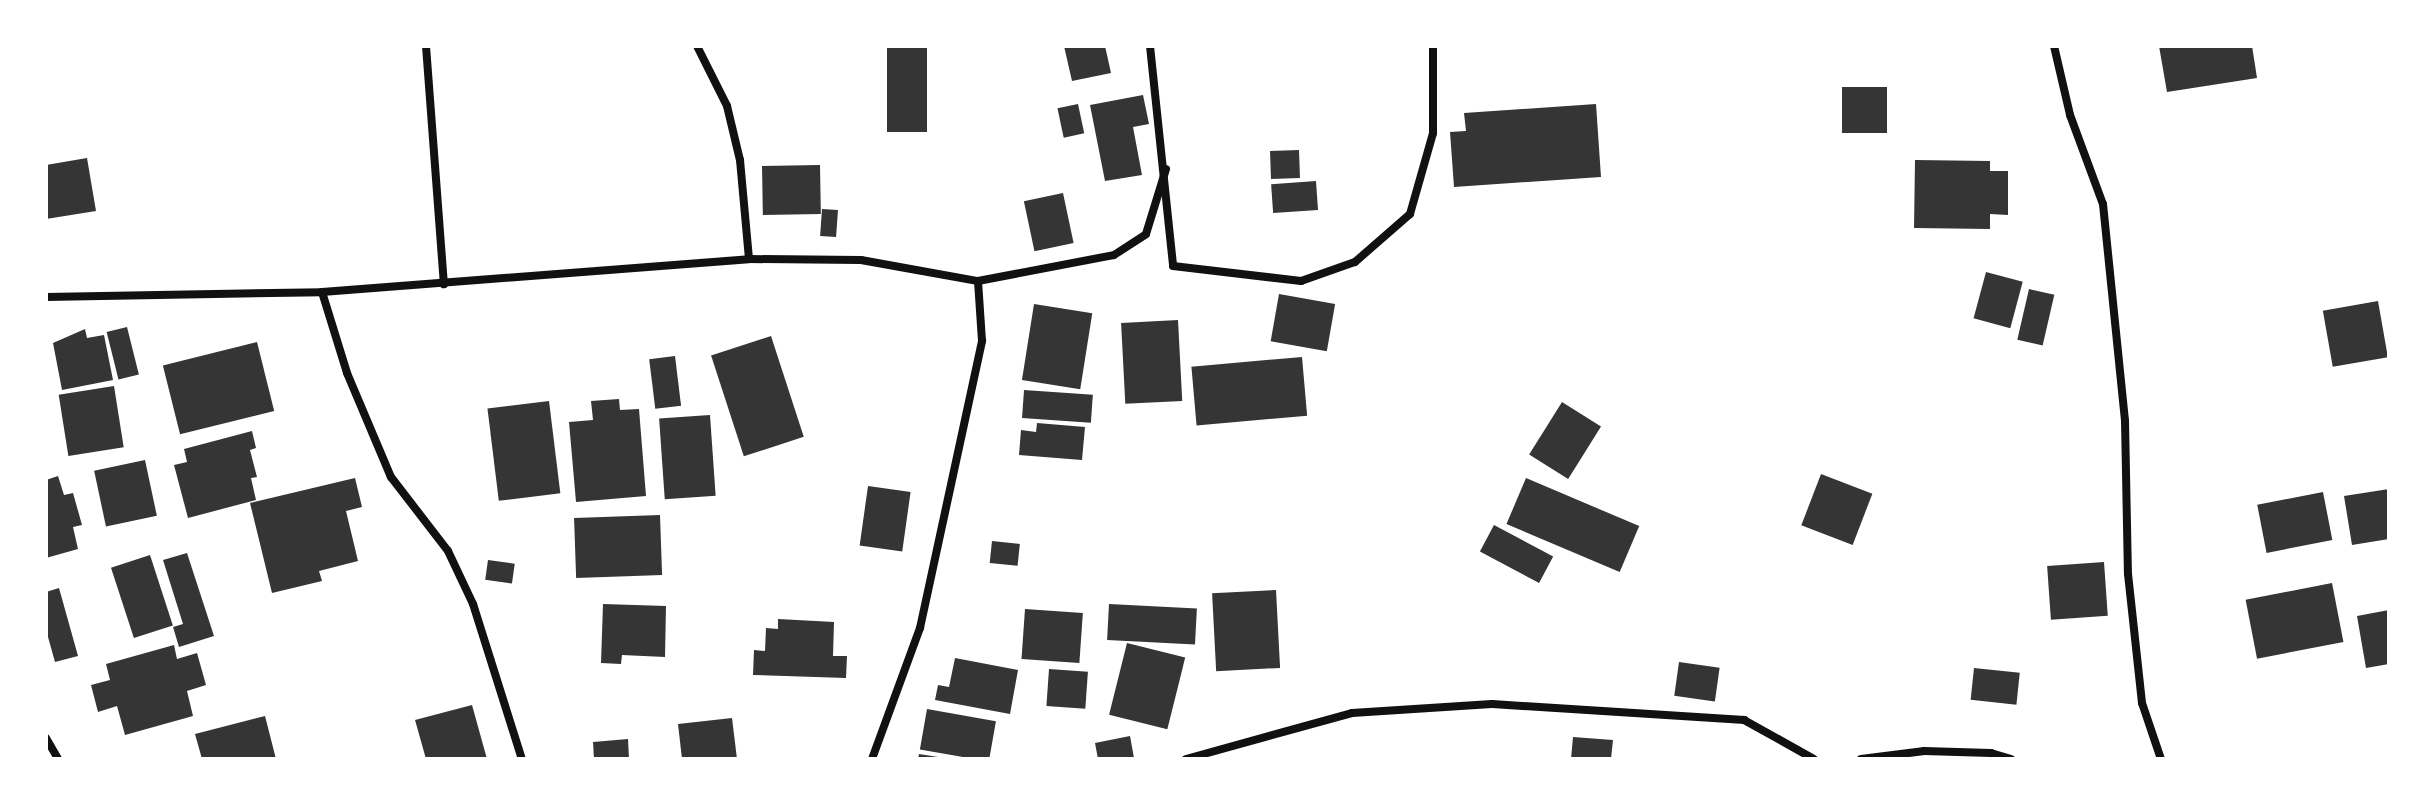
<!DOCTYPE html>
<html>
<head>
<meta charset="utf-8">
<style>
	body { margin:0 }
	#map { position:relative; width:2435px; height:805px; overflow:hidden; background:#fff; font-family:Ubuntu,sans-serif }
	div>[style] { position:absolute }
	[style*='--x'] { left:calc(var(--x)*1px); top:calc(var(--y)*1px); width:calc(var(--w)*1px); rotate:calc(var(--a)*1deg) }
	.building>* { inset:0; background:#353535; transform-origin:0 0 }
	.minor>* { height:8px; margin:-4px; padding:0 4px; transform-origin:4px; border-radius:4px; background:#111 }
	span { translate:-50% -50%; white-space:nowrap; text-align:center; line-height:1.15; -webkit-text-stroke:8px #fff; paint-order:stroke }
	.frame { position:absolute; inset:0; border:48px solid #fff; pointer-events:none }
</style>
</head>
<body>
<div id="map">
	<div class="building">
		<div style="left:887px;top:46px;width:40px;height:86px"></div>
		<div style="clip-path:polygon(1064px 46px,1105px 46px,1111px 73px,1072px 81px)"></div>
		<div style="clip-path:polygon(2159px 46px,2252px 46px,2257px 78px,2167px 92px)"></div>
		<div style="left:1842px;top:87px;width:45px;height:46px"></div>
		<div style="clip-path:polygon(1143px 95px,1149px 124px,1133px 127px,1142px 175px,1105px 181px,1090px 105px)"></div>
		<div style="left:1078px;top:104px;width:30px;height:21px;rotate:78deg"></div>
		<div style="clip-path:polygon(1596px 104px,1601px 177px,1454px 187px,1450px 132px,1466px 131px,1464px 113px)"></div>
		<div style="left:1299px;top:150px;width:28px;height:29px;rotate:88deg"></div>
		<div style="clip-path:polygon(87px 158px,96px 211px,46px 219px,46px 165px)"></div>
		<div style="clip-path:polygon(1915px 160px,1990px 161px,1990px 171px,2008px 171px,2008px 215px,1990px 214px,1990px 229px,1914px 228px)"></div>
		<div style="left:820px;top:165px;width:49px;height:58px;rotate:89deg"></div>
		<div style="left:1316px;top:181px;width:29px;height:45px;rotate:86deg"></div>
		<div style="left:1063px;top:193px;width:51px;height:40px;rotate:78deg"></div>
		<div style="left:822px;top:209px;width:16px;height:27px;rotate:4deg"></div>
		<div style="left:1986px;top:272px;width:38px;height:48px;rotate:15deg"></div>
		<div style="left:2029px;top:289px;width:26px;height:52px;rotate:13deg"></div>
		<div style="left:1279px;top:294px;width:57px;height:48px;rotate:10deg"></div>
		<div style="left:2378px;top:301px;width:57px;height:56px;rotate:80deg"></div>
		<div style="left:1034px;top:304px;width:59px;height:77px;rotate:9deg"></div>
		<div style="left:1178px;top:320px;width:81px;height:57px;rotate:87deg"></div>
		<div style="left:127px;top:327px;width:49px;height:21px;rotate:76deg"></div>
		<div style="clip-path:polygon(85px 329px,87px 338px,104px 335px,113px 380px,62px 390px,53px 343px)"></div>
		<div style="left:771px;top:336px;width:106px;height:63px;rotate:72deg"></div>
		<div style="left:257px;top:342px;width:71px;height:97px;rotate:76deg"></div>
		<div style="left:675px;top:356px;width:50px;height:26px;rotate:83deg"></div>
		<div style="left:1302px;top:357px;width:59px;height:111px;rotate:85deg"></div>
		<div style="left:114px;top:386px;width:62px;height:56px;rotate:81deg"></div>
		<div style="left:1024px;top:390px;width:69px;height:28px;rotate:4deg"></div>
		<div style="clip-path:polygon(619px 399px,620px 410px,639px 409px,646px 496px,576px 502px,569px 422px,593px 420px,591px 401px)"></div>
		<div style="left:549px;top:401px;width:93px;height:62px;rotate:83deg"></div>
		<div style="left:1562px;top:402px;width:46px;height:62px;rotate:32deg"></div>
		<div style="left:710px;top:415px;width:81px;height:51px;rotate:86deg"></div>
		<div style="clip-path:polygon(1037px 423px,1085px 427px,1082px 460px,1019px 455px,1021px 430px,1036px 432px)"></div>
		<div style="clip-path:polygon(252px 431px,256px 448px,250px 450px,257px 477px,251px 478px,256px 500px,188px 518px,174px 465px,187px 462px,184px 449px)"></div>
		<div style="left:145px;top:460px;width:57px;height:52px;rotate:78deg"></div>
		<div style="left:1821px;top:474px;width:55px;height:55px;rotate:21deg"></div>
		<div style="clip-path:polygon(58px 476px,64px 495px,73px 493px,82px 525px,73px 527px,78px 549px,46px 558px,46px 480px)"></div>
		<div style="clip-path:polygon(355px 478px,362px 507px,346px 511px,358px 561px,319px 571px,322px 581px,272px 593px,250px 503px)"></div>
		<div style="left:1526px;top:478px;width:123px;height:50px;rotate:23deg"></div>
		<div style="left:868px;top:486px;width:43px;height:60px;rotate:8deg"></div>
		<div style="clip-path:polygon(2389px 489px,2389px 539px,2352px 545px,2344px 496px)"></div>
		<div style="left:2323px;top:492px;width:49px;height:67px;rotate:79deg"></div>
		<div style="left:660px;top:515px;width:60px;height:86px;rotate:88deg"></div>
		<div style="left:1494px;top:525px;width:67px;height:30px;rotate:28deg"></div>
		<div style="left:992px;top:541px;width:28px;height:22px;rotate:6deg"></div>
		<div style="clip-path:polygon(187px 553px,214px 636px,179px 647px,173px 627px,183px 624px,163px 560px)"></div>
		<div style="left:150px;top:555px;width:74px;height:41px;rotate:72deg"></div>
		<div style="left:488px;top:560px;width:27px;height:20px;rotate:8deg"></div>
		<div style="left:2104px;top:562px;width:54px;height:57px;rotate:86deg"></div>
		<div style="left:2332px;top:583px;width:60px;height:88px;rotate:79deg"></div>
		<div style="clip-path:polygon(59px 588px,78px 656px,55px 662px,46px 630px,46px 592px)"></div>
		<div style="left:1276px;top:590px;width:78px;height:64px;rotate:87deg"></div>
		<div style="clip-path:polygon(603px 604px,666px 606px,665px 657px,622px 655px,621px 664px,601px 663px)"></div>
		<div style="left:1109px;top:604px;width:88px;height:36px;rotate:3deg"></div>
		<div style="left:1025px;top:609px;width:58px;height:50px;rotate:4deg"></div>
		<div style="clip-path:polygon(2389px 610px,2389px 664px,2366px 668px,2357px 616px)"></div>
		<div style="clip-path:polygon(778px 619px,834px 622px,833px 656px,847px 656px,846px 678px,753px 675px,754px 650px,765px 651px,766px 628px,778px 629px)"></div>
		<div style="left:1127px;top:643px;width:60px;height:74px;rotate:14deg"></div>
		<div style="clip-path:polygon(174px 645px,177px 659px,197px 653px,206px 685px,187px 691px,193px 716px,125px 735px,117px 706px,98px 712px,91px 685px,110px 680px,106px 664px)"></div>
		<div style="clip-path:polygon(955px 658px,1018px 670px,1010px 714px,935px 700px,938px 685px,949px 687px)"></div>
		<div style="left:1679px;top:662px;width:41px;height:34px;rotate:8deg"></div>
		<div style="left:1974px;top:668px;width:46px;height:32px;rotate:6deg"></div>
		<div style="left:1049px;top:669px;width:39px;height:37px;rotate:4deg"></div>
		<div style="clip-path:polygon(472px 705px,487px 759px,426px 759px,415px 720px)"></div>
		<div style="left:927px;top:709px;width:70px;height:41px;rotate:10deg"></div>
		<div style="clip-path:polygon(265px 716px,276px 759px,202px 759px,195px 734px)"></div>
		<div style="clip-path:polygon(732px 718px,737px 759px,682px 759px,678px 724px)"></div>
		<div style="clip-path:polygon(1130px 736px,1134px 758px,1098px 759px,1095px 743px)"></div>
		<div style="clip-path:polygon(1573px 737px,1613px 740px,1611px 759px,1571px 759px)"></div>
		<div style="clip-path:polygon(628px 739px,629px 759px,594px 759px,593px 742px)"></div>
		<div style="clip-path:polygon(919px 754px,938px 757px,938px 759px,918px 759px)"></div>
	</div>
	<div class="minor">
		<div style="--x:426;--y:46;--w:239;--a:85.7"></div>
		<div style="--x:697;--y:46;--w:67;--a:63.4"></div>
		<div style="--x:727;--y:106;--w:56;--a:76.5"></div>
		<div style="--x:740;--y:160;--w:99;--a:84.8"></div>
		<div style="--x:1150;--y:46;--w:221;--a:84"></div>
		<div style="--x:1173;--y:266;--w:129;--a:6.7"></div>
		<div style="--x:1301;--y:281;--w:57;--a:-19.4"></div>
		<div style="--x:1355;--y:262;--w:73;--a:-41.1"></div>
		<div style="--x:1410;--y:214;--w:84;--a:-74.1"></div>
		<div style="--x:1433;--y:133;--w:87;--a:-90"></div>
		<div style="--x:2054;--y:46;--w:71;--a:76.9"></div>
		<div style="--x:2070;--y:115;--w:95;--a:69.7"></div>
		<div style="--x:2103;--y:204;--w:218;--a:84.2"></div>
		<div style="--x:2125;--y:421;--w:153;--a:88.9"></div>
		<div style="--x:2128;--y:574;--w:130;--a:83.8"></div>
		<div style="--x:2142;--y:703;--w:59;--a:71.3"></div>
		<div style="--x:322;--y:292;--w:85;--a:72.8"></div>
		<div style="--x:347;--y:373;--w:113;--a:67.1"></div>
		<div style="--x:391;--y:477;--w:93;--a:52.4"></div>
		<div style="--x:448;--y:551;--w:59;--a:64.7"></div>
		<div style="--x:473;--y:604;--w:163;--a:72.5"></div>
		<div style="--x:46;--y:297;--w:276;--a:-1"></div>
		<div style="--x:322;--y:292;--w:428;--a:-4.4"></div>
		<div style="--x:749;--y:259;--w:112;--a:0.5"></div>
		<div style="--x:861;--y:260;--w:119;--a:10.2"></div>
		<div style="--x:978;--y:281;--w:138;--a:-10.8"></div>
		<div style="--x:1114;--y:255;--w:38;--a:-33"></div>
		<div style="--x:1146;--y:234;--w:68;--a:-72.9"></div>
		<div style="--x:46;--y:738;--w:24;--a:60"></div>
		<div style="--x:872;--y:759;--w:140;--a:-69.9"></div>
		<div style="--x:920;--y:628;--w:294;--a:-77.8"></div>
		<div style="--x:982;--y:341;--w:60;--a:-93.8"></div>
		<div style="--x:1186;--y:759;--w:172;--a:-15.5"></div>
		<div style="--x:1352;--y:713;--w:140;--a:-3.7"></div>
		<div style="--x:1492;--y:704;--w:253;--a:3.6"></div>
		<div style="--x:1744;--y:720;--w:80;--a:29.1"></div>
		<div style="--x:1861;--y:759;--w:64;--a:-7.2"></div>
		<div style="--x:1924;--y:751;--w:67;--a:1.7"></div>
		<div style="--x:1991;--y:753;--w:21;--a:17"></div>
	</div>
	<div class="frame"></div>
</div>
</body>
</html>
